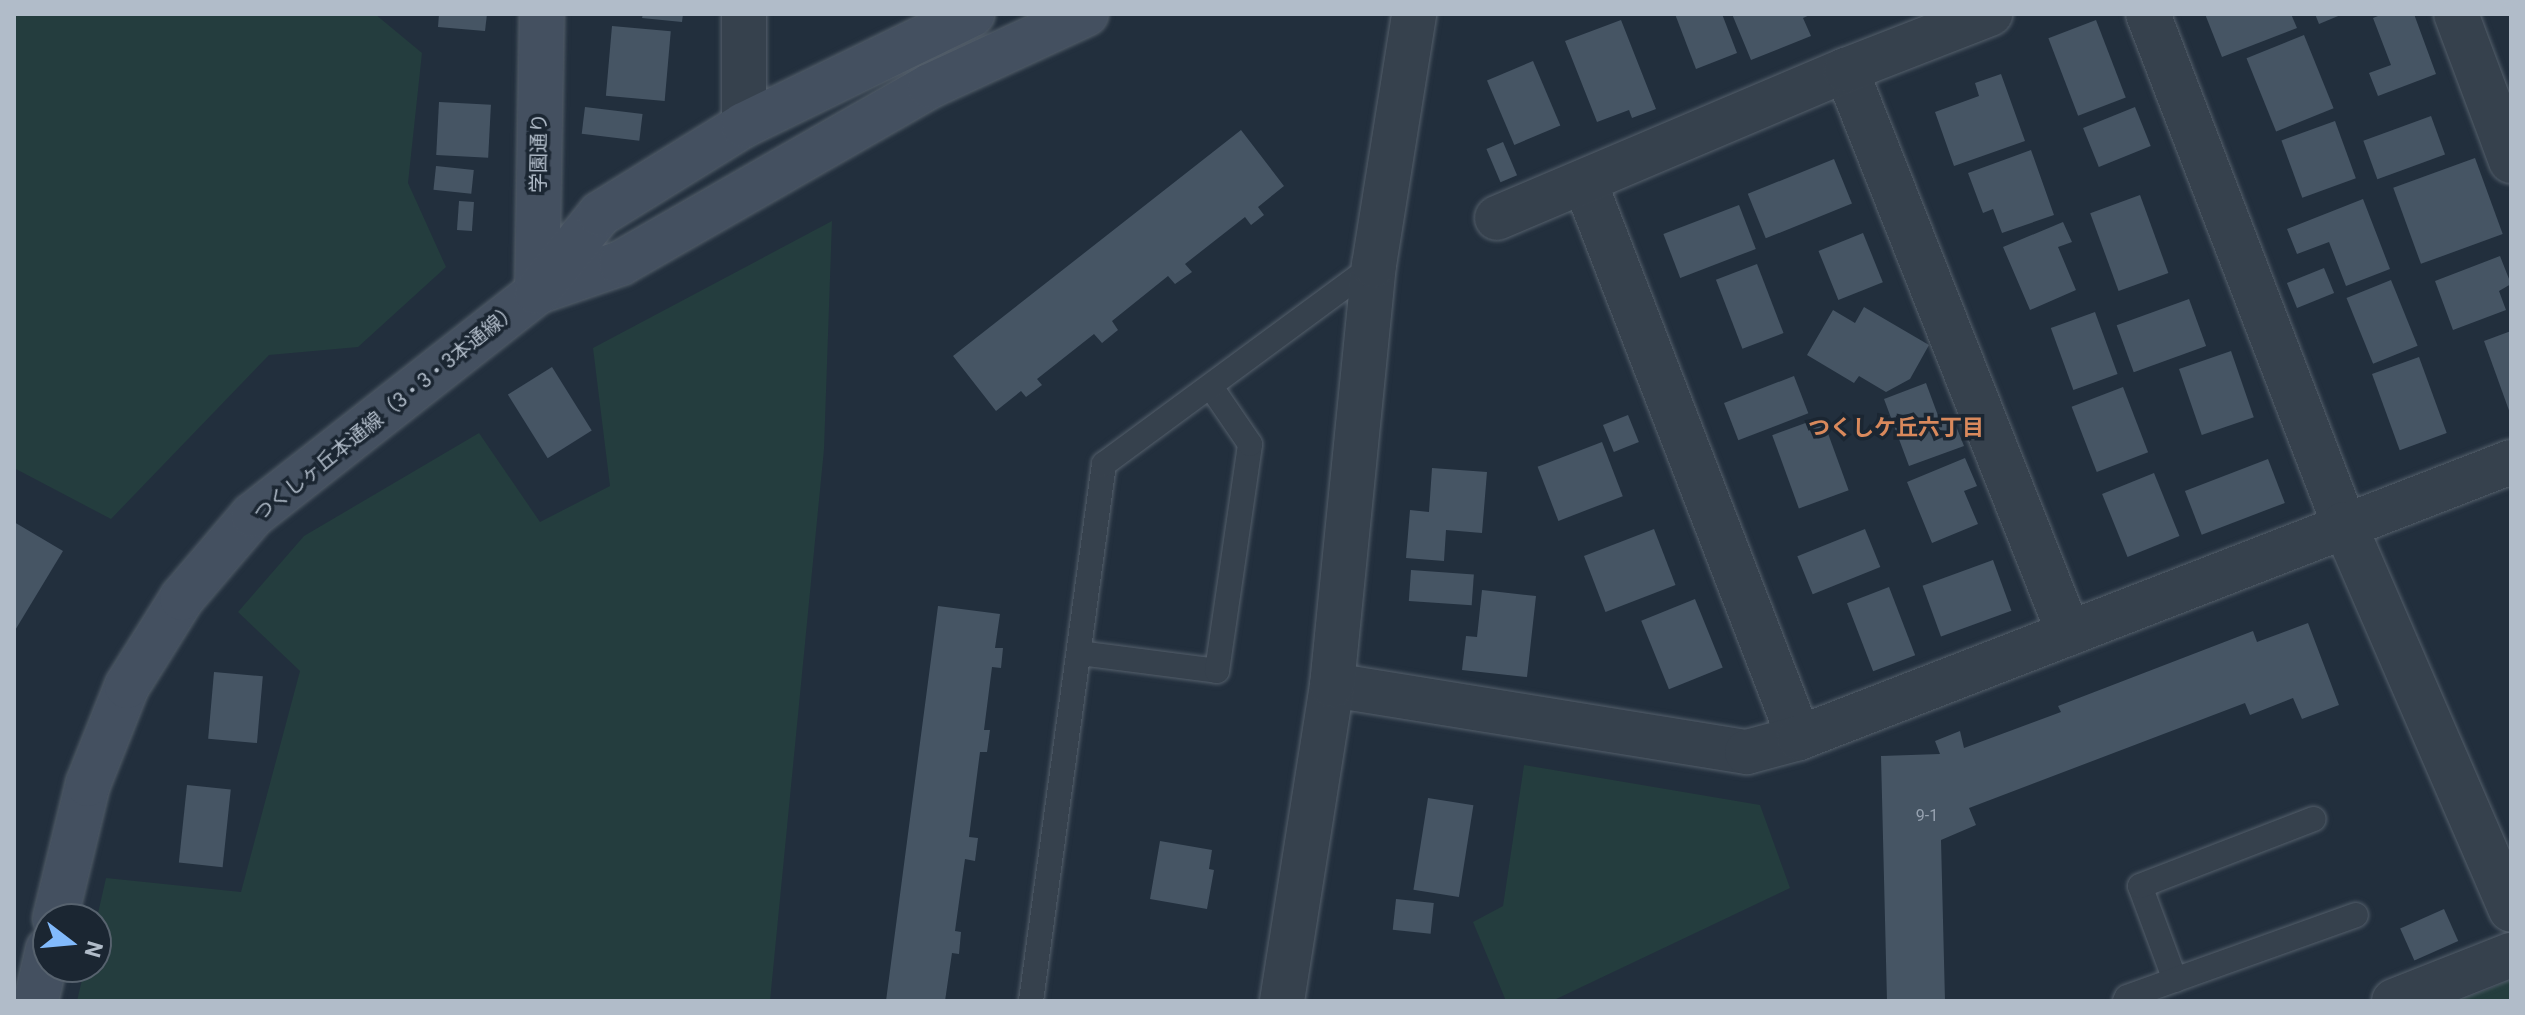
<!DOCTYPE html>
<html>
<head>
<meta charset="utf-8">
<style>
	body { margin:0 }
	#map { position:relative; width:2525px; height:1015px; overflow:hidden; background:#222f3d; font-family:Roboto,"Noto Sans JP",sans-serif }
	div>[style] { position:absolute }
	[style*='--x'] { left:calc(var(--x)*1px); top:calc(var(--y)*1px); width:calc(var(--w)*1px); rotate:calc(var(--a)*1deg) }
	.green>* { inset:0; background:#243d3e }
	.building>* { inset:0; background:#465564; transform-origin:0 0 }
	.roads { filter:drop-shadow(0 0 2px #545f6b) drop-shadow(0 0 2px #545f6b) }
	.lane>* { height:24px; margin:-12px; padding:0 12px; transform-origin:12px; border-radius:12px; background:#36414d }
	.street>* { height:44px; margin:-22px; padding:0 22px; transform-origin:22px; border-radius:22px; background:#36414d }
	.secondary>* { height:44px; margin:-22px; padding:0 22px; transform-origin:22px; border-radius:22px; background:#445060 }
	span { translate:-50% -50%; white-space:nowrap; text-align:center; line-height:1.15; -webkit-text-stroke:7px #1b2632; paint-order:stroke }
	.number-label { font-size:16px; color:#96a2b0 }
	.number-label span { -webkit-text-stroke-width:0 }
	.street-label { font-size:20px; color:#b1bcc9 }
	.neighbourhood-label { font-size:22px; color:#d9895c; font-weight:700 }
	.frame { position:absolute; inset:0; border:16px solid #b1bcc9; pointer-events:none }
	.north { position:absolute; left:32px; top:903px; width:80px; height:80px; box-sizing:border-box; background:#1b2632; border:2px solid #57626e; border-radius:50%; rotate:106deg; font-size:22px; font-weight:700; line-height:32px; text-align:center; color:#b1bcc9 }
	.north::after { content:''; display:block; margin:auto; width:28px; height:36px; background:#82bafc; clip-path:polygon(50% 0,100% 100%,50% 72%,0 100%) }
</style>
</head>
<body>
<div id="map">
	<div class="green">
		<div style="clip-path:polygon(14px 14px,375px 14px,422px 53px,408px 183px,446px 267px,358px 347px,269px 355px,111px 519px,14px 468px)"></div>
		<div style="clip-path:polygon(832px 221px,824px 449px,770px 1001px,77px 1001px,85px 967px,96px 967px,96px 922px,106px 878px,241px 892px,300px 671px,238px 612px,304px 536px,479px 433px,540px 522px,610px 486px,593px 348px)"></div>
		<div style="clip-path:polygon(1524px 765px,1760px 805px,1790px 888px,1552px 1001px,1506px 1001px,1473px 922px,1503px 906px)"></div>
		<div style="clip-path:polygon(2511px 979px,2511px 1001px,2455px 1001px,2489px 989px)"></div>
	</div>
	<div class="building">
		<div style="clip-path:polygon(439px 14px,487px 14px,485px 31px,438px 27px)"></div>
		<div style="clip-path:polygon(643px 14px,683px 14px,682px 22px,642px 18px)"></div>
		<div style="clip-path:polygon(1675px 14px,1722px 14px,1737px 53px,1696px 69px)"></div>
		<div style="clip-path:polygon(1732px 14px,1812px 14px,1803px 18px,1811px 36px,1751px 60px)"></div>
		<div style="clip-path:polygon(2205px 14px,2291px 14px,2297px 28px,2222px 57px)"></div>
		<div style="clip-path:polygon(2315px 14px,2343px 14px,2319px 24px)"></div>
		<div style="clip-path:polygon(2383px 14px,2414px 14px,2436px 74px,2378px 96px,2369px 73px,2391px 65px,2373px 18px)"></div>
		<div style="clip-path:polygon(1621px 20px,1656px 109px,1632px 118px,1629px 110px,1597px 122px,1565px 41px)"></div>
		<div style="left:2096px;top:20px;width:83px;height:51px;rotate:69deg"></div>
		<div style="left:612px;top:26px;width:59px;height:70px;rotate:5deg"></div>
		<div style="left:2304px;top:35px;width:79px;height:62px;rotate:68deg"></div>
		<div style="left:1533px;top:61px;width:70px;height:50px;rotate:67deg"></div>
		<div style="clip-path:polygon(2001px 74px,2025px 141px,1954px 166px,1935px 112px,1979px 96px,1975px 83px)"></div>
		<div style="left:439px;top:102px;width:52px;height:53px;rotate:3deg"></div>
		<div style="left:585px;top:107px;width:58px;height:27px;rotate:7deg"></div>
		<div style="left:2135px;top:107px;width:42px;height:56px;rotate:68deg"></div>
		<div style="left:2431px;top:116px;width:41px;height:72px;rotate:70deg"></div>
		<div style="left:2335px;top:121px;width:61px;height:57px;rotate:70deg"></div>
		<div style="clip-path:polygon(1241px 130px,1284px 186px,1258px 207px,1264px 215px,1251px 225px,1245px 217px,1185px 264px,1192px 272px,1175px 284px,1168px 276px,1112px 321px,1118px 330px,1102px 343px,1094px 334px,1037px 379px,1042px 385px,1026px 397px,1021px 391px,996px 411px,953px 356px)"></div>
		<div style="left:1503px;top:142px;width:36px;height:18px;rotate:67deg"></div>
		<div style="clip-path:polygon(2031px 150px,2054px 215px,2002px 233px,1993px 209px,1983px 213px,1968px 173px)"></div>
		<div style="left:2475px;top:158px;width:81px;height:87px;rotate:70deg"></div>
		<div style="left:1834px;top:159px;width:48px;height:93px;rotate:68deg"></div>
		<div style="left:436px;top:166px;width:38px;height:24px;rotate:6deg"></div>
		<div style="left:2140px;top:195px;width:83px;height:53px;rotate:70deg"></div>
		<div style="clip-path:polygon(2363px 199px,2390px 269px,2346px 286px,2329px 242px,2297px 254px,2287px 229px)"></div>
		<div style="left:459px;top:201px;width:15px;height:29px;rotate:4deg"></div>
		<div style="left:1739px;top:205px;width:47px;height:81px;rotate:69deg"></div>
		<div style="clip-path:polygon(2063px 222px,2072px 242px,2058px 247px,2076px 290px,2030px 310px,2003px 247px)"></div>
		<div style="left:1863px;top:233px;width:53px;height:48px;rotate:68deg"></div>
		<div style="clip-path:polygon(2500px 256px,2511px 284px,2499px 291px,2506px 310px,2453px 330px,2435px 281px)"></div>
		<div style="left:1757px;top:264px;width:74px;height:44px;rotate:69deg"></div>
		<div style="left:2324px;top:268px;width:27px;height:40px;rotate:68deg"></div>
		<div style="left:2391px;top:280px;width:71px;height:48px;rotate:68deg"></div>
		<div style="left:2189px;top:299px;width:50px;height:77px;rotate:70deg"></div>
		<div style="clip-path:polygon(1864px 307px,1929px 345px,1910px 379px,1886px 392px,1859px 376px,1854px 383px,1807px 355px,1833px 310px,1855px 323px)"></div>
		<div style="left:2095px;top:312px;width:66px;height:47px;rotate:70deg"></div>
		<div style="clip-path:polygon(2511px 331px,2511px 416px,2484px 341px)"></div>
		<div style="left:2231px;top:351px;width:70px;height:55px;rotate:71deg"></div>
		<div style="left:2419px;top:357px;width:81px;height:50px;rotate:70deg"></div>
		<div style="left:552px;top:367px;width:75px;height:52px;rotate:58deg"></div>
		<div style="left:1794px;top:376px;width:40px;height:75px;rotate:69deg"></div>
		<div style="clip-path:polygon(1926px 383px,1940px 421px,1952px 416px,1964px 446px,1909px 466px,1884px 399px)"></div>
		<div style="left:2123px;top:387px;width:70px;height:55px;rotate:69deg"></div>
		<div style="left:1628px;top:415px;width:29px;height:27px;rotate:68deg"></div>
		<div style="left:1822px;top:417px;width:78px;height:53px;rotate:70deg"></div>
		<div style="left:1602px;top:442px;width:58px;height:69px;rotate:69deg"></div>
		<div style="clip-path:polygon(1965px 458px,1977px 486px,1964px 491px,1978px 524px,1932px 543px,1907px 482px)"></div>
		<div style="left:2268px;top:459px;width:47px;height:89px;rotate:69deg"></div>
		<div style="clip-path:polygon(1432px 468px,1487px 472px,1482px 533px,1446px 530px,1444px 561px,1406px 558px,1410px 510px,1429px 512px)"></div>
		<div style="left:2154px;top:473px;width:68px;height:56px;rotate:68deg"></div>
		<div style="clip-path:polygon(14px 522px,63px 551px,14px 632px)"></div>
		<div style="left:1654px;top:529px;width:60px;height:75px;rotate:69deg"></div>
		<div style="left:1865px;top:529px;width:41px;height:73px;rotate:68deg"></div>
		<div style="left:1993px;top:560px;width:54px;height:75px;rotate:70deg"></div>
		<div style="left:1411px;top:570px;width:63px;height:31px;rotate:4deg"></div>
		<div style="left:1889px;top:587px;width:73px;height:45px;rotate:69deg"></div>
		<div style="clip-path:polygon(1482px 590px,1536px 596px,1527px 677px,1462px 670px,1466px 636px,1477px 637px)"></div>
		<div style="left:1695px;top:599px;width:74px;height:58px;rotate:68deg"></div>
		<div style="clip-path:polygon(938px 606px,1000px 614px,995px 648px,1003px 648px,1001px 668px,992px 667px,984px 730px,990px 730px,987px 752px,980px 752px,969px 837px,978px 838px,975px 861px,965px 859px,955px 931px,961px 932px,959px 954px,952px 953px,945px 1001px,886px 1001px)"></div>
		<div style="clip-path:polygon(2308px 623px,2339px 705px,2302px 719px,2293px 698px,2250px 715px,2245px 703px,1969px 808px,1976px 825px,1941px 840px,1945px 1001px,1887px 1001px,1881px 756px,1940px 754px,1935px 741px,1960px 731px,1964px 748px,2061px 712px,2058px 706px,2253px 631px,2257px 642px)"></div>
		<div style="left:214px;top:672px;width:49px;height:67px;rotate:5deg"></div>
		<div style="left:187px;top:785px;width:44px;height:78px;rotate:6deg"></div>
		<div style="left:1428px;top:798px;width:46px;height:93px;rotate:9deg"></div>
		<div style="clip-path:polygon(1160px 841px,1212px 850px,1209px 869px,1214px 870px,1207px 909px,1150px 899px)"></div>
		<div style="left:1396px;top:899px;width:38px;height:31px;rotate:6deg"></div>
		<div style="left:2444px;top:909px;width:35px;height:48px;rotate:66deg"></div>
	</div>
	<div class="roads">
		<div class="lane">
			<div style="--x:1079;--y:653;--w:139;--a:7.4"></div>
			<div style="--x:1217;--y:671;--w:229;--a:-81.7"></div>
			<div style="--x:1250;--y:444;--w:69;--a:-124.4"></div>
			<div style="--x:2175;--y:980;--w:100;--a:-110.4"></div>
			<div style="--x:2140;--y:886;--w:186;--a:-21.1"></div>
			<div style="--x:1031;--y:1001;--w:542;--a:-82.26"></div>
			<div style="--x:1104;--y:464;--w:335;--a:-36.4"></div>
			<div style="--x:2125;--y:1001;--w:4;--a:-63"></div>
			<div style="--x:2127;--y:997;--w:243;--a:-19.7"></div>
		</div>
		<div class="street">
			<div style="--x:744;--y:14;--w:111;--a:90"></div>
			<div style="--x:2148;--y:14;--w:546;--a:68.98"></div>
			<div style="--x:2344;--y:524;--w:420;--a:66.6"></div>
			<div style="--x:2456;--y:14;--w:157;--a:69.5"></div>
			<div style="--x:1846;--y:70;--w:606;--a:68.43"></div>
			<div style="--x:1585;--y:183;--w:595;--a:68.91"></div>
			<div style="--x:1497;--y:218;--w:379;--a:-23"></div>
			<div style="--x:1846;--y:70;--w:155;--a:-21.3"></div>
			<div style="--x:1332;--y:685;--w:420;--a:9.2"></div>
			<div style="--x:1747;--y:752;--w:54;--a:-15.1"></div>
			<div style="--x:1799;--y:738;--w:764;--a:-21.19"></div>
			<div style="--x:1282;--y:1001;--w:320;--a:-81"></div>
			<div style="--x:1332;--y:685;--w:422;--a:-84.3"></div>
			<div style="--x:1374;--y:265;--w:254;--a:-80.9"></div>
			<div style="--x:2394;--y:1001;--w:126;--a:-21.5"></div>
		</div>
		<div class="secondary">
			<div style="--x:537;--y:292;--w:89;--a:-19"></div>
			<div style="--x:621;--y:263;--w:356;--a:-29.8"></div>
			<div style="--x:930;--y:86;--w:172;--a:-24.8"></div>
			<div style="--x:537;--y:292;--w:278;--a:-89"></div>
			<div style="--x:55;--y:919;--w:139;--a:-76.3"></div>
			<div style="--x:88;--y:784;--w:105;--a:-68.3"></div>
			<div style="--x:127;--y:686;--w:104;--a:-58"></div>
			<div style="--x:182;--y:598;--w:109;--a:-49.5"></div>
			<div style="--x:253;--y:515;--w:361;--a:-38.1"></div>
			<div style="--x:537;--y:292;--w:100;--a:-51.1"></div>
			<div style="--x:600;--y:214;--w:169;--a:-31.7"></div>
			<div style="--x:744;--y:125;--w:254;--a:-25.9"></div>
			<div style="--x:36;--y:1001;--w:53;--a:-77"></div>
		</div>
	</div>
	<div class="number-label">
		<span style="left:1927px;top:816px">9-1</span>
	</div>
	<div class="street-label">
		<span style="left:539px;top:153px;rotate:-89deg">学園通り</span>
		<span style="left:386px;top:412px;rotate:-39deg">つくしヶ丘本通線（3・3・3本通線）</span>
	</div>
	<div class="neighbourhood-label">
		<span style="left:1896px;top:428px">つくしケ丘六丁目</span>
	</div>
	<div class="frame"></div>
	<div class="north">N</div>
</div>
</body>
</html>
